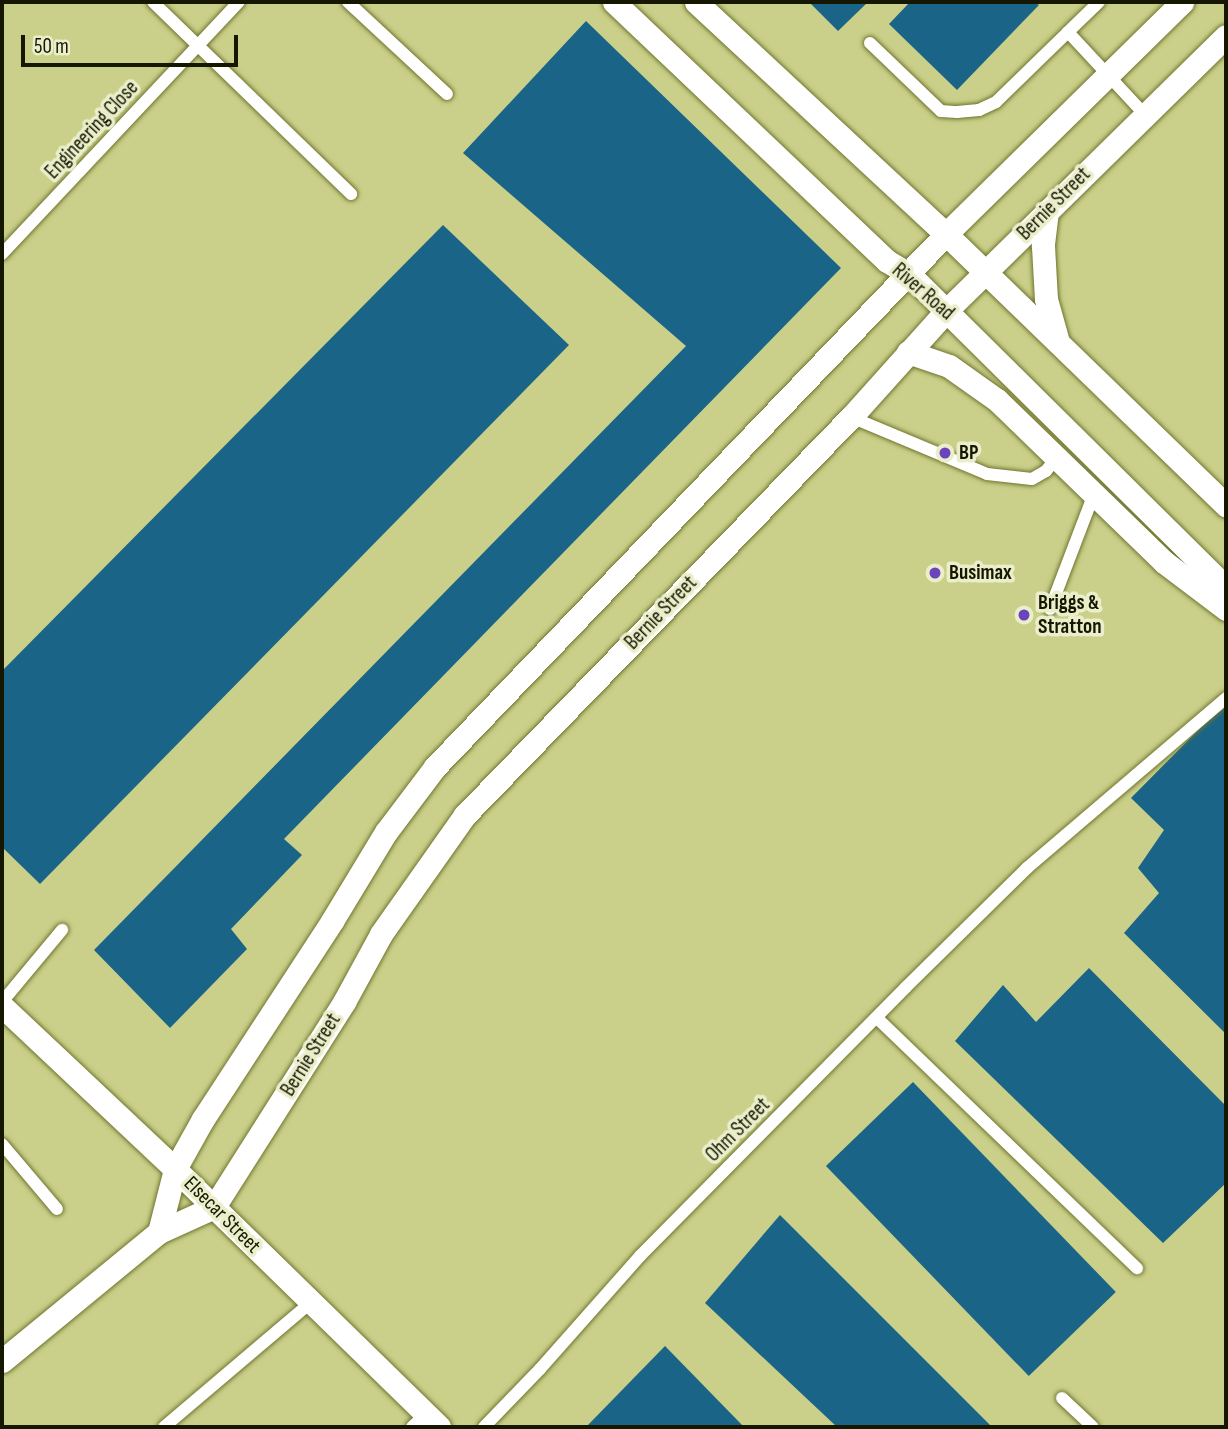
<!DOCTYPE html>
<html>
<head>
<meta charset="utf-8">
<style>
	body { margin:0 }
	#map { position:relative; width:1228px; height:1429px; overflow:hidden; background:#cad089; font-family:"Sofia Sans Condensed",sans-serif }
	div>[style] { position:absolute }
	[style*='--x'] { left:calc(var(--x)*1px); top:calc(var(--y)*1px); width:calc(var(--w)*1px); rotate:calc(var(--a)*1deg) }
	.building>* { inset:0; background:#1a6587; transform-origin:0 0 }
	.roads { filter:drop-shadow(0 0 2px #71752f) drop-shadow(0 0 2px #71752f) }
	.lane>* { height:12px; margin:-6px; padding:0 6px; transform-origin:6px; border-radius:6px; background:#fff }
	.street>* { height:23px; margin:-11.5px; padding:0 11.5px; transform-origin:11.5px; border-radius:11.5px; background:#fff }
	.dots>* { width:19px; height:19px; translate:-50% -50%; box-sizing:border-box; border:4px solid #eaeecb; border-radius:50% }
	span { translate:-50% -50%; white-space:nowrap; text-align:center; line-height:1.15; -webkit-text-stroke:7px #eaeecb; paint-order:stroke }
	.street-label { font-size:21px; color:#161700 }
	.poi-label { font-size:21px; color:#161700; font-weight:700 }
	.left { translate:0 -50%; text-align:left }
	.frame { position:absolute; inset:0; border:4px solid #161700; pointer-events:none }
	.scale { position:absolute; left:21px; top:35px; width:217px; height:32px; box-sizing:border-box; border:4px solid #161700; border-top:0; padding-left:9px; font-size:21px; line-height:24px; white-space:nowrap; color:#161700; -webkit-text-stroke:5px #eaeecb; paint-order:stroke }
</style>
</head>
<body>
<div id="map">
	<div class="building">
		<div style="clip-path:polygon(809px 2px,868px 2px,838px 31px)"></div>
		<div style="clip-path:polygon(910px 2px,1034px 2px,1039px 5px,957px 90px,889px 24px)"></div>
		<div style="clip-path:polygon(586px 21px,841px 268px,284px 839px,302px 855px,231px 929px,247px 949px,170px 1028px,94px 950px,686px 346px,463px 153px)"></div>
		<div style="clip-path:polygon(443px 225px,569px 345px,40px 884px,2px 847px,2px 671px)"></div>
		<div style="clip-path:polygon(1223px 705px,1226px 705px,1226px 1034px,1124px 933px,1159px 893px,1138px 868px,1164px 830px,1131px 798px)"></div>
		<div style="clip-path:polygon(1089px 968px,1226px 1106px,1226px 1183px,1163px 1243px,955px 1041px,1003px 985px,1036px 1022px)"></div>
		<div style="left:913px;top:1082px;width:292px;height:121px;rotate:46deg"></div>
		<div style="clip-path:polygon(780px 1215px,990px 1425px,837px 1427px,705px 1303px)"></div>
		<div style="clip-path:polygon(665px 1346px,744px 1427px,587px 1426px)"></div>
	</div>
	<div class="roads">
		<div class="lane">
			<div style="--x:153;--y:2;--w:276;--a:44.1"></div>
			<div style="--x:348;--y:2;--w:135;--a:42.9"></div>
			<div style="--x:1068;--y:32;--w:43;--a:-44.1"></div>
			<div style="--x:870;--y:43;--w:98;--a:43.8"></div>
			<div style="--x:941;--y:111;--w:16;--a:4"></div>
			<div style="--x:957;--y:112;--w:22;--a:-5"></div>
			<div style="--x:979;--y:110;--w:19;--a:-25"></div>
			<div style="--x:996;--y:102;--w:100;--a:-44.2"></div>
			<div style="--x:1068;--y:32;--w:113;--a:47.1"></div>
			<div style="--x:2;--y:254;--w:346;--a:-46.8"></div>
			<div style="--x:851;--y:417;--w:147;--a:22.7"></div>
			<div style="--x:987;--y:474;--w:45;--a:6.3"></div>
			<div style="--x:1032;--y:479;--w:16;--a:-30"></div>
			<div style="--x:1046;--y:471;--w:18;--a:-52"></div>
			<div style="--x:1050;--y:609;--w:123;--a:-69.1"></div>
			<div style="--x:2;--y:1002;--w:94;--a:-50.2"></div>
			<div style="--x:877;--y:1018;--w:361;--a:43.9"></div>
			<div style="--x:2;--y:1144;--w:85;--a:49.8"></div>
			<div style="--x:1062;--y:1398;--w:42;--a:43.1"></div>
			<div style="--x:164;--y:1427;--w:192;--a:-40.3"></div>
			<div style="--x:412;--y:1427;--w:19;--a:-43"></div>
			<div style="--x:484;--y:1427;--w:81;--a:-46"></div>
			<div style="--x:540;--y:1369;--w:151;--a:-48.5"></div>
			<div style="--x:640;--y:1256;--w:378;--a:-45.3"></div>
			<div style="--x:906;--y:987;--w:170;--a:-44.5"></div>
			<div style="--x:1027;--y:868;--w:262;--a:-40.5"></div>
		</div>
		<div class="street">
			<div style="--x:614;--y:2;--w:376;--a:43.5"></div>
			<div style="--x:887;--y:261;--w:26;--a:31"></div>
			<div style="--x:909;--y:274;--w:446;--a:44.7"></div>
			<div style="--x:696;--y:2;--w:341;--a:42.9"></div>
			<div style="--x:946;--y:234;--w:390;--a:44.1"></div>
			<div style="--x:1047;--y:211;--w:35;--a:97"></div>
			<div style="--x:1043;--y:246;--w:53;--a:86.8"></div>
			<div style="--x:1046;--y:299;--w:45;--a:74.4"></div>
			<div style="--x:908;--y:352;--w:43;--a:18.9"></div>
			<div style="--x:949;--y:366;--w:59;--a:35.3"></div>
			<div style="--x:997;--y:400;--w:233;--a:44.1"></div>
			<div style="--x:1164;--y:562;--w:78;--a:37.2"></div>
			<div style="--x:2;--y:1006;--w:238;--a:43.3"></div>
			<div style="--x:175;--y:1169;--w:369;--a:44.3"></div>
			<div style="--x:159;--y:1232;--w:65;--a:-75.7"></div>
			<div style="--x:175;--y:1169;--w:57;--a:-60.8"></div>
			<div style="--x:203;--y:1119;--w:236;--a:-56.9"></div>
			<div style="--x:332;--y:921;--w:104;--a:-58.8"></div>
			<div style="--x:386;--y:832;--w:81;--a:-53"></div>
			<div style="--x:435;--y:767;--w:738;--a:-46.21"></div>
			<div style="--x:946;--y:234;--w:331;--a:-44.5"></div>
			<div style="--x:2;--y:1361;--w:203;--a:-39.4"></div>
			<div style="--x:159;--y:1232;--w:60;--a:-24.4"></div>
			<div style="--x:214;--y:1207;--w:243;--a:-57.6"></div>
			<div style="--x:344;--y:1002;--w:77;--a:-61.4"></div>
			<div style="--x:381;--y:934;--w:146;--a:-54.8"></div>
			<div style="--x:465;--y:815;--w:554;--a:-45.88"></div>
			<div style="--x:851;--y:417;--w:142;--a:-48.1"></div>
			<div style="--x:946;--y:311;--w:392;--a:-44.5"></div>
		</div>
	</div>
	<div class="dots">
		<div style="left:945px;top:453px;background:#6944bc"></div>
		<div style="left:935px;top:573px;background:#6944bc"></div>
		<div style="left:1024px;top:615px;background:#6944bc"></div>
	</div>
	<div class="street-label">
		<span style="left:92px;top:130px;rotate:-47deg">Engineering Close</span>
		<span style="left:1054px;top:204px;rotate:-45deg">Bernie Street</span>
		<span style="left:923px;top:292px;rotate:41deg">River Road</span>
		<span style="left:661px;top:613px;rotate:-46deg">Bernie Street</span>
		<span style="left:311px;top:1055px;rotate:-58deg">Bernie Street</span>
		<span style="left:738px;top:1130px;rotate:-45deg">Ohm Street</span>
		<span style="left:222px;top:1215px;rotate:45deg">Elsecar Street</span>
	</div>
	<div class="poi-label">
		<span class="left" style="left:959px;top:453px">BP</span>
		<span class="left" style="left:949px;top:573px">Busimax</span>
		<span class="left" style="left:1038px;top:615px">Briggs &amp;<br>Stratton</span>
	</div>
	<div class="frame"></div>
	<div class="scale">50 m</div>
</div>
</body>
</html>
